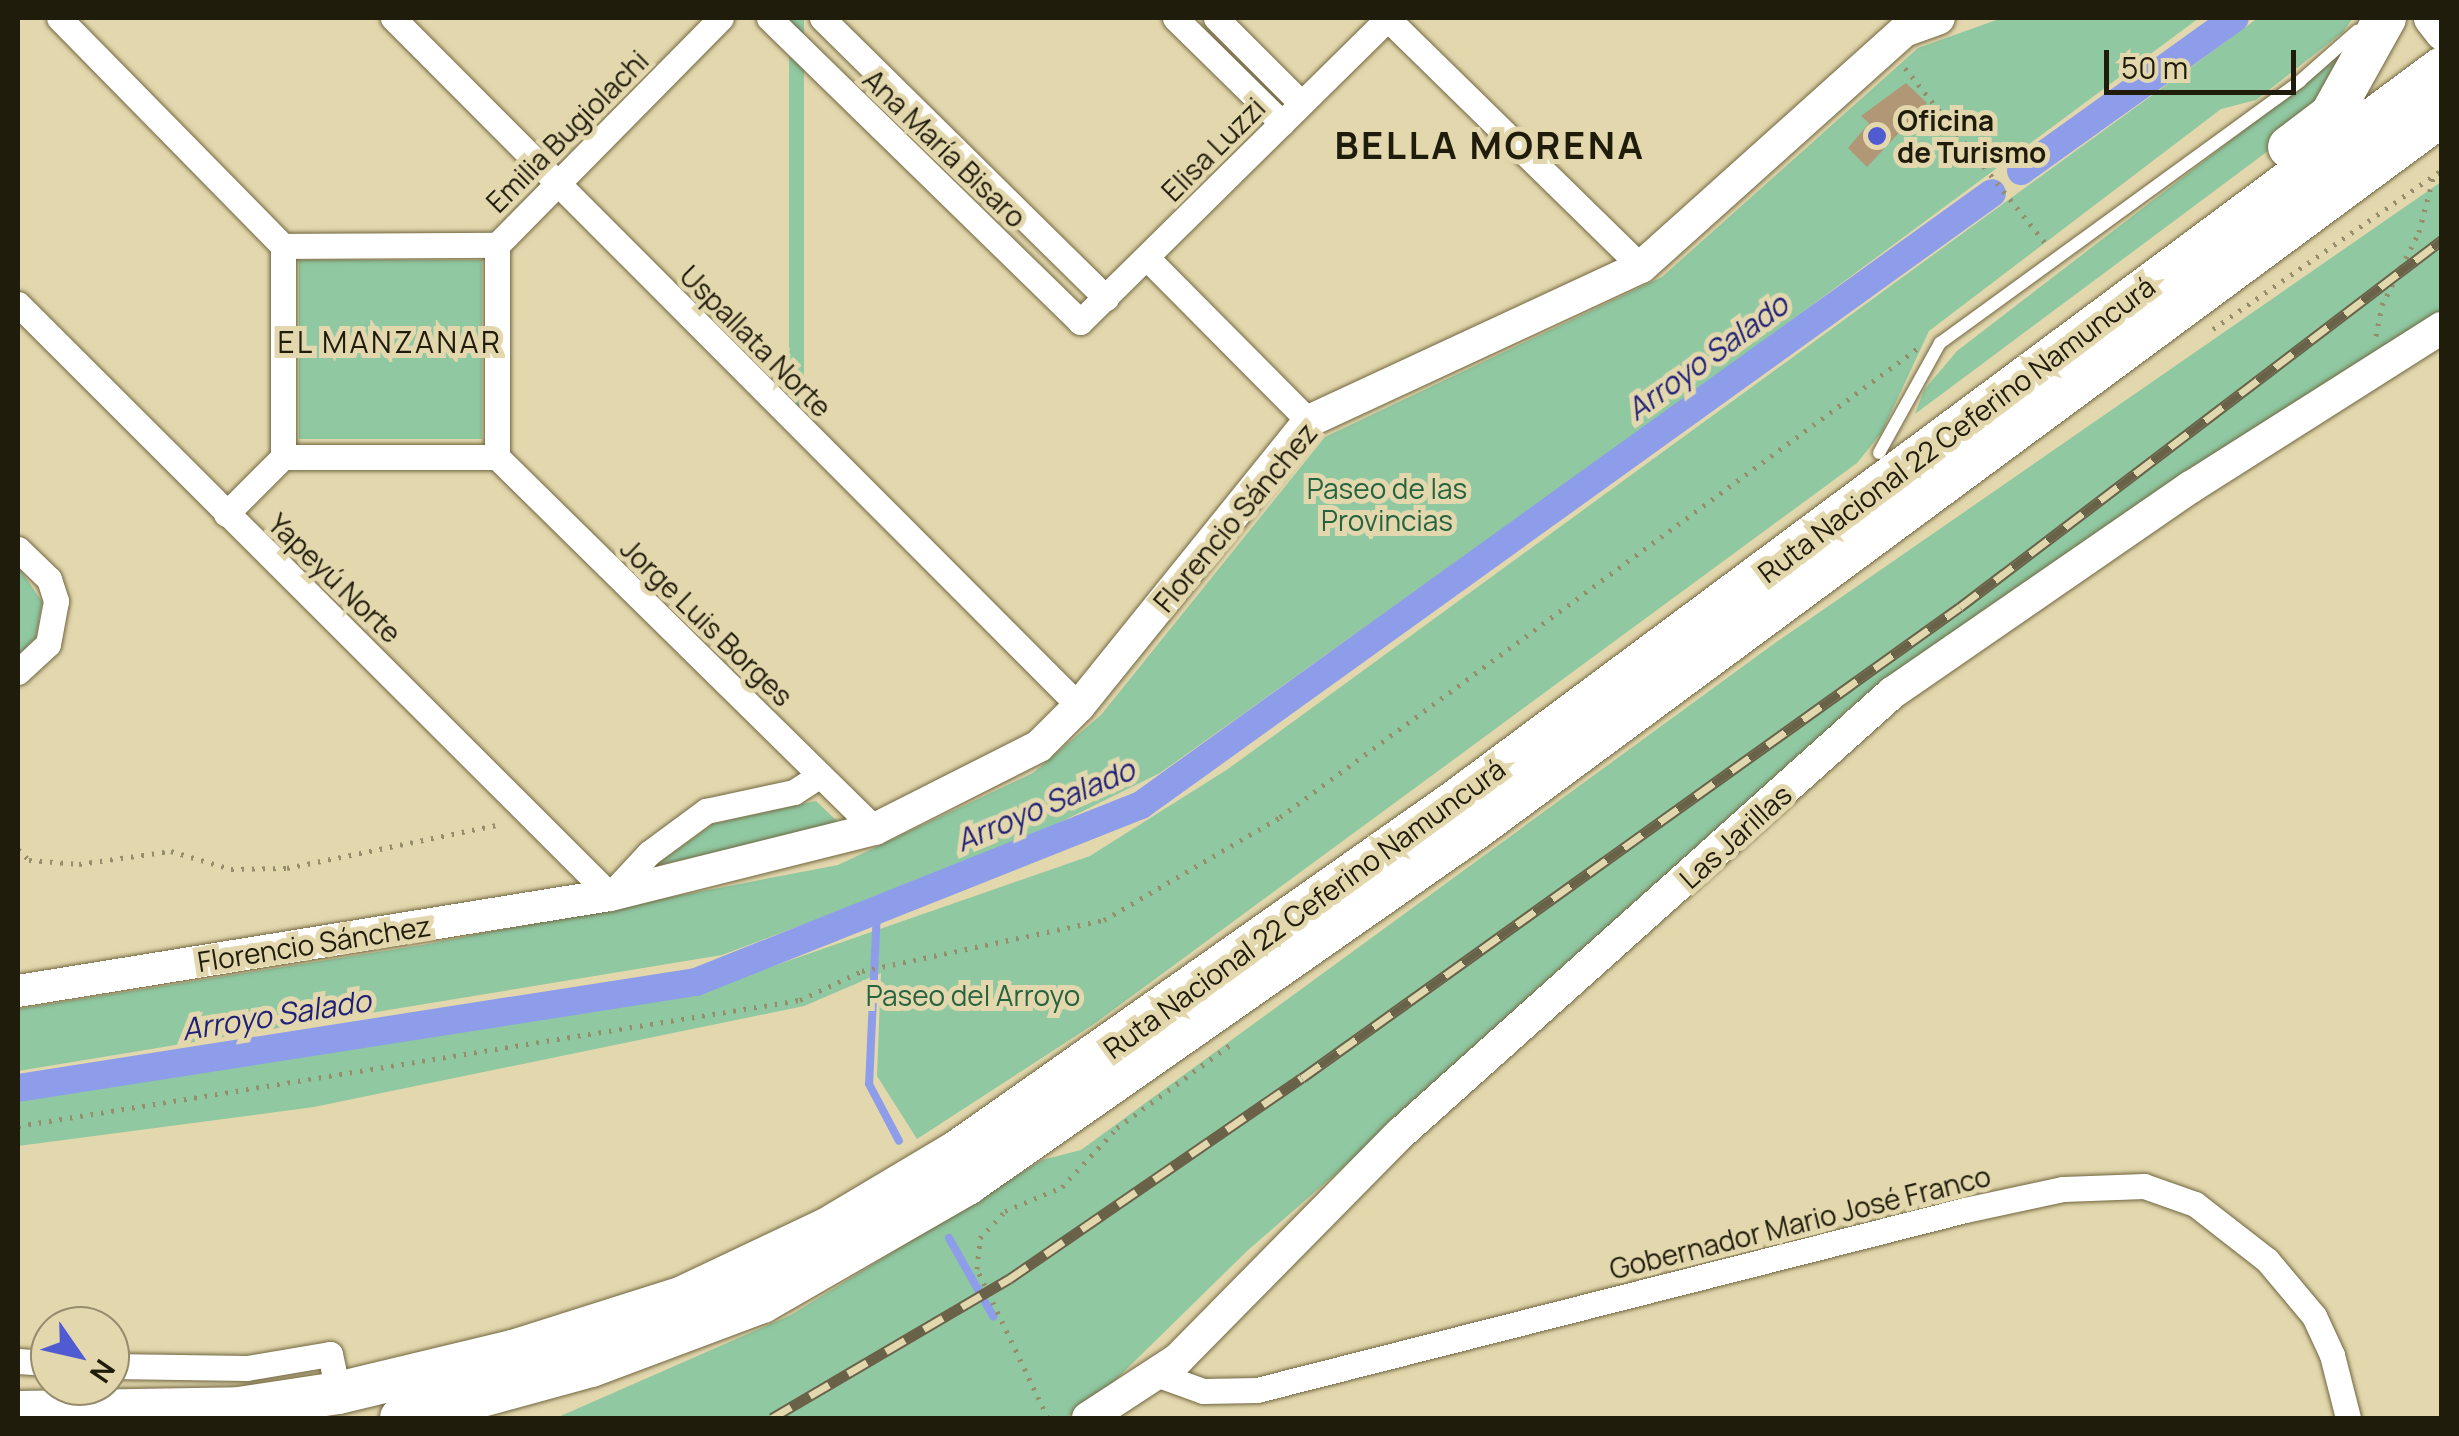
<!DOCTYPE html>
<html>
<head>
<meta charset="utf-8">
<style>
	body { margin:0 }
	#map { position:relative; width:2459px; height:1436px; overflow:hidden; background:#e3d7ad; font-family:Manrope,sans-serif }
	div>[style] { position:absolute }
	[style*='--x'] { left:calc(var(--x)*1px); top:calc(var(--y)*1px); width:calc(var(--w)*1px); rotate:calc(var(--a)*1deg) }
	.green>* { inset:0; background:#8fc8a1; transform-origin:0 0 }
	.stream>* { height:8px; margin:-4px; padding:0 4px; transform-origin:4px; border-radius:4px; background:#8d9dea }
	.canal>* { height:28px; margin:-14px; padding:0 14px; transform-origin:14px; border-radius:14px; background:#8d9dea }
	.building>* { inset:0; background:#b19775 }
	.path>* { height:5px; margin-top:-2.5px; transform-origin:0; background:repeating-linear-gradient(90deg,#968d6d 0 2.5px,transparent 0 10.5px) }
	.roads { filter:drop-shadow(0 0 2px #706640) drop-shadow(0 0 2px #706640) }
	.service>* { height:12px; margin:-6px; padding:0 6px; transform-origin:6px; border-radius:6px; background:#fff }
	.minor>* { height:25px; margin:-12.5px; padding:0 12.5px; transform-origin:12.5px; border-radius:12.5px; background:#fff }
	.tertiary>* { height:32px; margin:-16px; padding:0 16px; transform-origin:16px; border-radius:16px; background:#fff }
	.secondary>* { height:35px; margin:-17.5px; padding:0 17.5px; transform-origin:17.5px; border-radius:17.5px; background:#fff }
	.trunk>* { height:42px; margin:-21px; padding:0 21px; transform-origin:21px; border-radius:21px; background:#fff }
	.rail>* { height:11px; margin-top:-5.5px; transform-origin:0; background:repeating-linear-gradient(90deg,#e3d7ad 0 22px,#696248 0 44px); box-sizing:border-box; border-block:2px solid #696248 }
	.dots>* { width:28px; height:28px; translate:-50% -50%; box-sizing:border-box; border:5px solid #e3d7ad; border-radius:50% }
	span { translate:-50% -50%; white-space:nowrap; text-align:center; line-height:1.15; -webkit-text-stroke:10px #e3d7ad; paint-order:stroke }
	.poi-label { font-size:28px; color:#201c0c; font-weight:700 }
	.left { translate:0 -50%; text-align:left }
	.street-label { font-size:28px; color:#201c0c }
	.park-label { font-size:28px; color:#26633f }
	.neighbourhood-label { font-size:30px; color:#201c0c; letter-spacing:2.5px }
	.water-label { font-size:30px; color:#201f78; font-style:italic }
	.district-label { font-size:38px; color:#201c0c; font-weight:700; letter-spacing:2.5px }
	.frame { position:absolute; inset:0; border:20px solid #201c0c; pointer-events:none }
	.north { position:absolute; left:30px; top:1306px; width:100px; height:100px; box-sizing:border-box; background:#e3d7ad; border:2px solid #958c6d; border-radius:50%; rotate:124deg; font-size:28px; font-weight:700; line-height:40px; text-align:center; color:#201c0c }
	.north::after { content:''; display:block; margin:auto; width:35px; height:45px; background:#505bd1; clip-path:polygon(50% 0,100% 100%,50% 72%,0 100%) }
	.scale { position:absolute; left:2104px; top:50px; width:192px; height:45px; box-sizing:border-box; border:5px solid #201c0c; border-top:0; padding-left:12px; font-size:30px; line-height:35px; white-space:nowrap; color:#201c0c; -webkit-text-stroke:8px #e3d7ad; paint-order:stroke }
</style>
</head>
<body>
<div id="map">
	<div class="green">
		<div style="left:789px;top:18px;width:15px;height:390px"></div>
		<div style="clip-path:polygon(2002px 18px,2199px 18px,1707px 383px,1160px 773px,1006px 849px,722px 955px,18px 1071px,18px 1009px,422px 945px,838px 865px,1033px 773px,1101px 715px,1325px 437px,1662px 277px,1918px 48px)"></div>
		<div style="clip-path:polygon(2258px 18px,2353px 18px,2343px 32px,2256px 100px,2221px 109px,1929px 331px,1882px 432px,1857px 463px,1094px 1024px,917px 1139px,877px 1076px,881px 973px,804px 1006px,314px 1107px,18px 1146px,18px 1101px,702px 991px,1090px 856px,1228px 769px)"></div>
		<div style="clip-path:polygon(2355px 45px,2315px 116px,1915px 414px,1924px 390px,1957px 351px)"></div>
		<div style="clip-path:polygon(2441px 182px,2441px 314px,1848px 709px,1734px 827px,1247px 1251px,1093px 1402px,1065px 1418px,556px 1418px,791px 1315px,1042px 1160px,1081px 1150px,1775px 643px)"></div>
		<div style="left:482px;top:260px;width:179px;height:183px;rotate:90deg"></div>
		<div style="clip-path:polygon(18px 566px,42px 602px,36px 637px,18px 656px)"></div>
		<div style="clip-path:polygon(816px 801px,840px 824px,655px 866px,713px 824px)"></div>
	</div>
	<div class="stream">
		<div style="--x:877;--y:910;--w:174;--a:92.6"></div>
		<div style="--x:869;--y:1084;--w:64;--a:62.2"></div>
		<div style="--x:949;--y:1238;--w:90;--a:60.6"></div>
	</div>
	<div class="canal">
		<div style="--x:2021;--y:171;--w:263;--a:-35.6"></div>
		<div style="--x:18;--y:1088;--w:686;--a:-8.89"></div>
		<div style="--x:696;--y:982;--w:479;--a:-21.7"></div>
		<div style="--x:1141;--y:805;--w:1048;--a:-35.72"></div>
	</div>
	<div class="building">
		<div style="clip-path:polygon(1906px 83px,1927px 103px,1867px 167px,1848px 148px,1869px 123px,1861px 116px)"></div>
	</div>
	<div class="path">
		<div style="--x:1905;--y:68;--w:224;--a:51.3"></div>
		<div style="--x:2213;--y:329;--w:279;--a:-34.8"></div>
		<div style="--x:2376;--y:336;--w:32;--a:-79"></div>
		<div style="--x:2382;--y:305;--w:82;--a:-63.1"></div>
		<div style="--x:2419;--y:232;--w:56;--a:-75.5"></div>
		<div style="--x:18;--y:849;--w:16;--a:45"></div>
		<div style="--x:29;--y:860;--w:50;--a:4.6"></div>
		<div style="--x:79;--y:864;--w:93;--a:-8"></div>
		<div style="--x:171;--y:851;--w:63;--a:16.7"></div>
		<div style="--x:231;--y:869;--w:56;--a:-1"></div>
		<div style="--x:287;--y:868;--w:219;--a:-11.6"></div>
		<div style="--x:18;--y:1126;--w:792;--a:-9.15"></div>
		<div style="--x:800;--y:1000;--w:68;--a:-25.1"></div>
		<div style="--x:862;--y:971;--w:247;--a:-11.9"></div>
		<div style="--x:1104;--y:920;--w:204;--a:-30.3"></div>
		<div style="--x:1280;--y:817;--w:792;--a:-36.32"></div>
		<div style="--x:1048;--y:1418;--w:165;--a:-115.5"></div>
		<div style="--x:977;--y:1269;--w:31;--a:-84"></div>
		<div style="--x:980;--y:1238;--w:37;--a:-47"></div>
		<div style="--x:1005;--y:1211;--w:62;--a:-22.8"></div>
		<div style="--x:1062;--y:1187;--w:81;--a:-47"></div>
		<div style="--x:1117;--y:1128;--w:140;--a:-36.3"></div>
	</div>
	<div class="roads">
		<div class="service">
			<div style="--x:1879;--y:453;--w:126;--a:-61"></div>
			<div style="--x:1940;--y:343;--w:445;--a:-36"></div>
			<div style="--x:2300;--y:81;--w:76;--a:-41.3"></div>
		</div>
		<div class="minor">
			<div style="--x:59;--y:18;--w:320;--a:45.5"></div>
			<div style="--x:393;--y:18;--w:972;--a:45.08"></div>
			<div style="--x:769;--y:18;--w:435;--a:44.3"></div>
			<div style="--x:1080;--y:322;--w:433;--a:-44.6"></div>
			<div style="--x:822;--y:18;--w:399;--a:44.6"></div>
			<div style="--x:1175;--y:18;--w:150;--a:44.5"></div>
			<div style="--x:1216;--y:18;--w:120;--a:45"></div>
			<div style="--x:1387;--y:18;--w:356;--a:44.4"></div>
			<div style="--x:497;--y:245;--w:212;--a:90"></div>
			<div style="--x:497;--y:457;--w:214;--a:180"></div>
			<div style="--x:283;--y:457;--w:211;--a:-90"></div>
			<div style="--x:283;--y:246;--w:214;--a:-0.3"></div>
			<div style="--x:497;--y:245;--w:319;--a:-45.4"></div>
			<div style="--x:1147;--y:258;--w:230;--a:45.2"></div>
			<div style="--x:18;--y:304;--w:837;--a:44.95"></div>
			<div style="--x:610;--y:895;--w:57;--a:-47.1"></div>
			<div style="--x:649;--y:853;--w:71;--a:-36.4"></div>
			<div style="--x:706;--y:811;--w:90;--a:-12.2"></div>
			<div style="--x:794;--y:792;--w:31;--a:-33"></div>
			<div style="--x:497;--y:457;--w:530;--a:44.54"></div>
			<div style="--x:226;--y:514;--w:81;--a:-45"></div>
			<div style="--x:18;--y:549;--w:43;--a:44.1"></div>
			<div style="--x:49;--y:579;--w:23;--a:72"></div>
			<div style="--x:56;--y:601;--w:44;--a:100.5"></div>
			<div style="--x:48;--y:644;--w:41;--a:137"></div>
			<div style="--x:18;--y:1361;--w:32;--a:4"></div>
			<div style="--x:110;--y:1366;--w:137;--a:0.8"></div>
			<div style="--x:247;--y:1368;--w:84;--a:-9.6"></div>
			<div style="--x:330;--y:1354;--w:40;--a:78"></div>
			<div style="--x:1156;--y:1374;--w:50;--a:19.9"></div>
			<div style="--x:1203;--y:1391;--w:54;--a:-1.1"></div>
			<div style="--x:1257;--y:1390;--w:731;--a:-14.26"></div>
			<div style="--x:1965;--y:1210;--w:100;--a:-12.1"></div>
			<div style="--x:2063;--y:1189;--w:81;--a:-2.1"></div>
			<div style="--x:2144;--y:1186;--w:54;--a:19.4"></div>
			<div style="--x:2195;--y:1204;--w:91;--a:37.9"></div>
			<div style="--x:2267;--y:1260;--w:73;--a:50"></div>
			<div style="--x:2314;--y:1316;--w:43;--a:65.2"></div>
			<div style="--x:2332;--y:1355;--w:65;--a:75.7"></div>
		</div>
		<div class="tertiary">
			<div style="--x:18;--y:991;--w:600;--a:-9.21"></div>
			<div style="--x:610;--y:895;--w:273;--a:-14"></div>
			<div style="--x:875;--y:829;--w:184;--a:-26.8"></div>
			<div style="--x:1039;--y:746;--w:57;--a:-45"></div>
			<div style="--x:1079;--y:706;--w:366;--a:-51.1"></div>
			<div style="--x:1309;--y:421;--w:366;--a:-24.9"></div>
			<div style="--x:1641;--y:267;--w:353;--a:-41.9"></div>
			<div style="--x:1904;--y:31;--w:37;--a:-20"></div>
			<div style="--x:1088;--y:1418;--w:108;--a:-33.2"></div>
			<div style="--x:1178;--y:1359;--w:316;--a:-45.4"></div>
			<div style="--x:1400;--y:1134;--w:661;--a:-41.87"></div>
			<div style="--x:1892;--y:693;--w:363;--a:-34.6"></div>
			<div style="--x:2191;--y:487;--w:297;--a:-32.4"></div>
		</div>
		<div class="secondary">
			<div style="--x:2431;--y:18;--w:18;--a:52"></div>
		</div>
		<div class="trunk">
			<div style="--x:2289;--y:147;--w:53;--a:-37.3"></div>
			<div style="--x:2331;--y:115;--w:111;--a:-60.9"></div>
			<div style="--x:18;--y:1412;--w:221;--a:-1"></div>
			<div style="--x:239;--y:1408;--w:100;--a:-8.6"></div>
			<div style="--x:338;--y:1393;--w:180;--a:-13.5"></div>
			<div style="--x:513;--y:1351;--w:178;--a:-17.6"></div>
			<div style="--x:683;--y:1297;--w:159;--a:-25.3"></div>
			<div style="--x:827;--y:1229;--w:152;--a:-30.8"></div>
			<div style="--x:958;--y:1151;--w:610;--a:-35.12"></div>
			<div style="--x:1457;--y:800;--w:1227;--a:-36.62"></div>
			<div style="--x:401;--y:1418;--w:197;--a:-15.3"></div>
			<div style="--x:591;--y:1366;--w:183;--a:-20.5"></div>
			<div style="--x:762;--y:1302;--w:237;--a:-29.9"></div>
			<div style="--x:967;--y:1184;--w:620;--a:-34.95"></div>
			<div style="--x:1475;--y:829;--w:1202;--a:-36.44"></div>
		</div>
	</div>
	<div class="rail">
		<div style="--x:772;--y:1418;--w:275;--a:-30.4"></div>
		<div style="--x:1009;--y:1279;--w:355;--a:-34.5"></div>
		<div style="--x:1302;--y:1078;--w:809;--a:-35.6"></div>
		<div style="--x:1960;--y:607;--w:606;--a:-37.29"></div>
	</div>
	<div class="dots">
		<div style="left:1877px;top:136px;background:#505bd1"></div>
	</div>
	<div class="poi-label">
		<span class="left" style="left:1897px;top:136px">Oficina<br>de Turismo</span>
	</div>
	<div class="street-label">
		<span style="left:567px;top:131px;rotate:-45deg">Emilia Bugiolachi</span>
		<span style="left:945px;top:148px;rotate:44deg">Ana María Bisaro</span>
		<span style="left:1213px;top:149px;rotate:-45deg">Elisa Luzzi</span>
		<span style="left:756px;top:341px;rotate:45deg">Uspallata Norte</span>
		<span style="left:1956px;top:429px;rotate:-37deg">Ruta Nacional 22 Ceferino Namuncurá</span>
		<span style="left:1235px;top:517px;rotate:-50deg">Florencio Sánchez</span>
		<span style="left:335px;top:578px;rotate:44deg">Yapeyú Norte</span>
		<span style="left:707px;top:622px;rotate:44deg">Jorge Luis Borges</span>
		<span style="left:1735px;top:836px;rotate:-42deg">Las Jarillas</span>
		<span style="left:1304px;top:908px;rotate:-36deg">Ruta Nacional 22 Ceferino Namuncurá</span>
		<span style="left:314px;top:943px;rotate:-9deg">Florencio Sánchez</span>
		<span style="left:1800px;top:1222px;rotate:-14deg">Gobernador Mario José Franco</span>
	</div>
	<div class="park-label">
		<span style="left:1387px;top:504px">Paseo de las<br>Provincias</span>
		<span style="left:973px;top:995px">Paseo del Arroyo</span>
	</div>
	<div class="neighbourhood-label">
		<span style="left:390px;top:342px">EL MANZANAR</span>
	</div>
	<div class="water-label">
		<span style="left:1707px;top:357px;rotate:-36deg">Arroyo Salado</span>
		<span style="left:1045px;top:805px;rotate:-23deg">Arroyo Salado</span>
		<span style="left:276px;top:1015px;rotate:-9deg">Arroyo Salado</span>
	</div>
	<div class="district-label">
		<span style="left:1490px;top:145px">BELLA MORENA</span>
	</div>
	<div class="frame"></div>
	<div class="north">N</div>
	<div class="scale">50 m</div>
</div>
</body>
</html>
